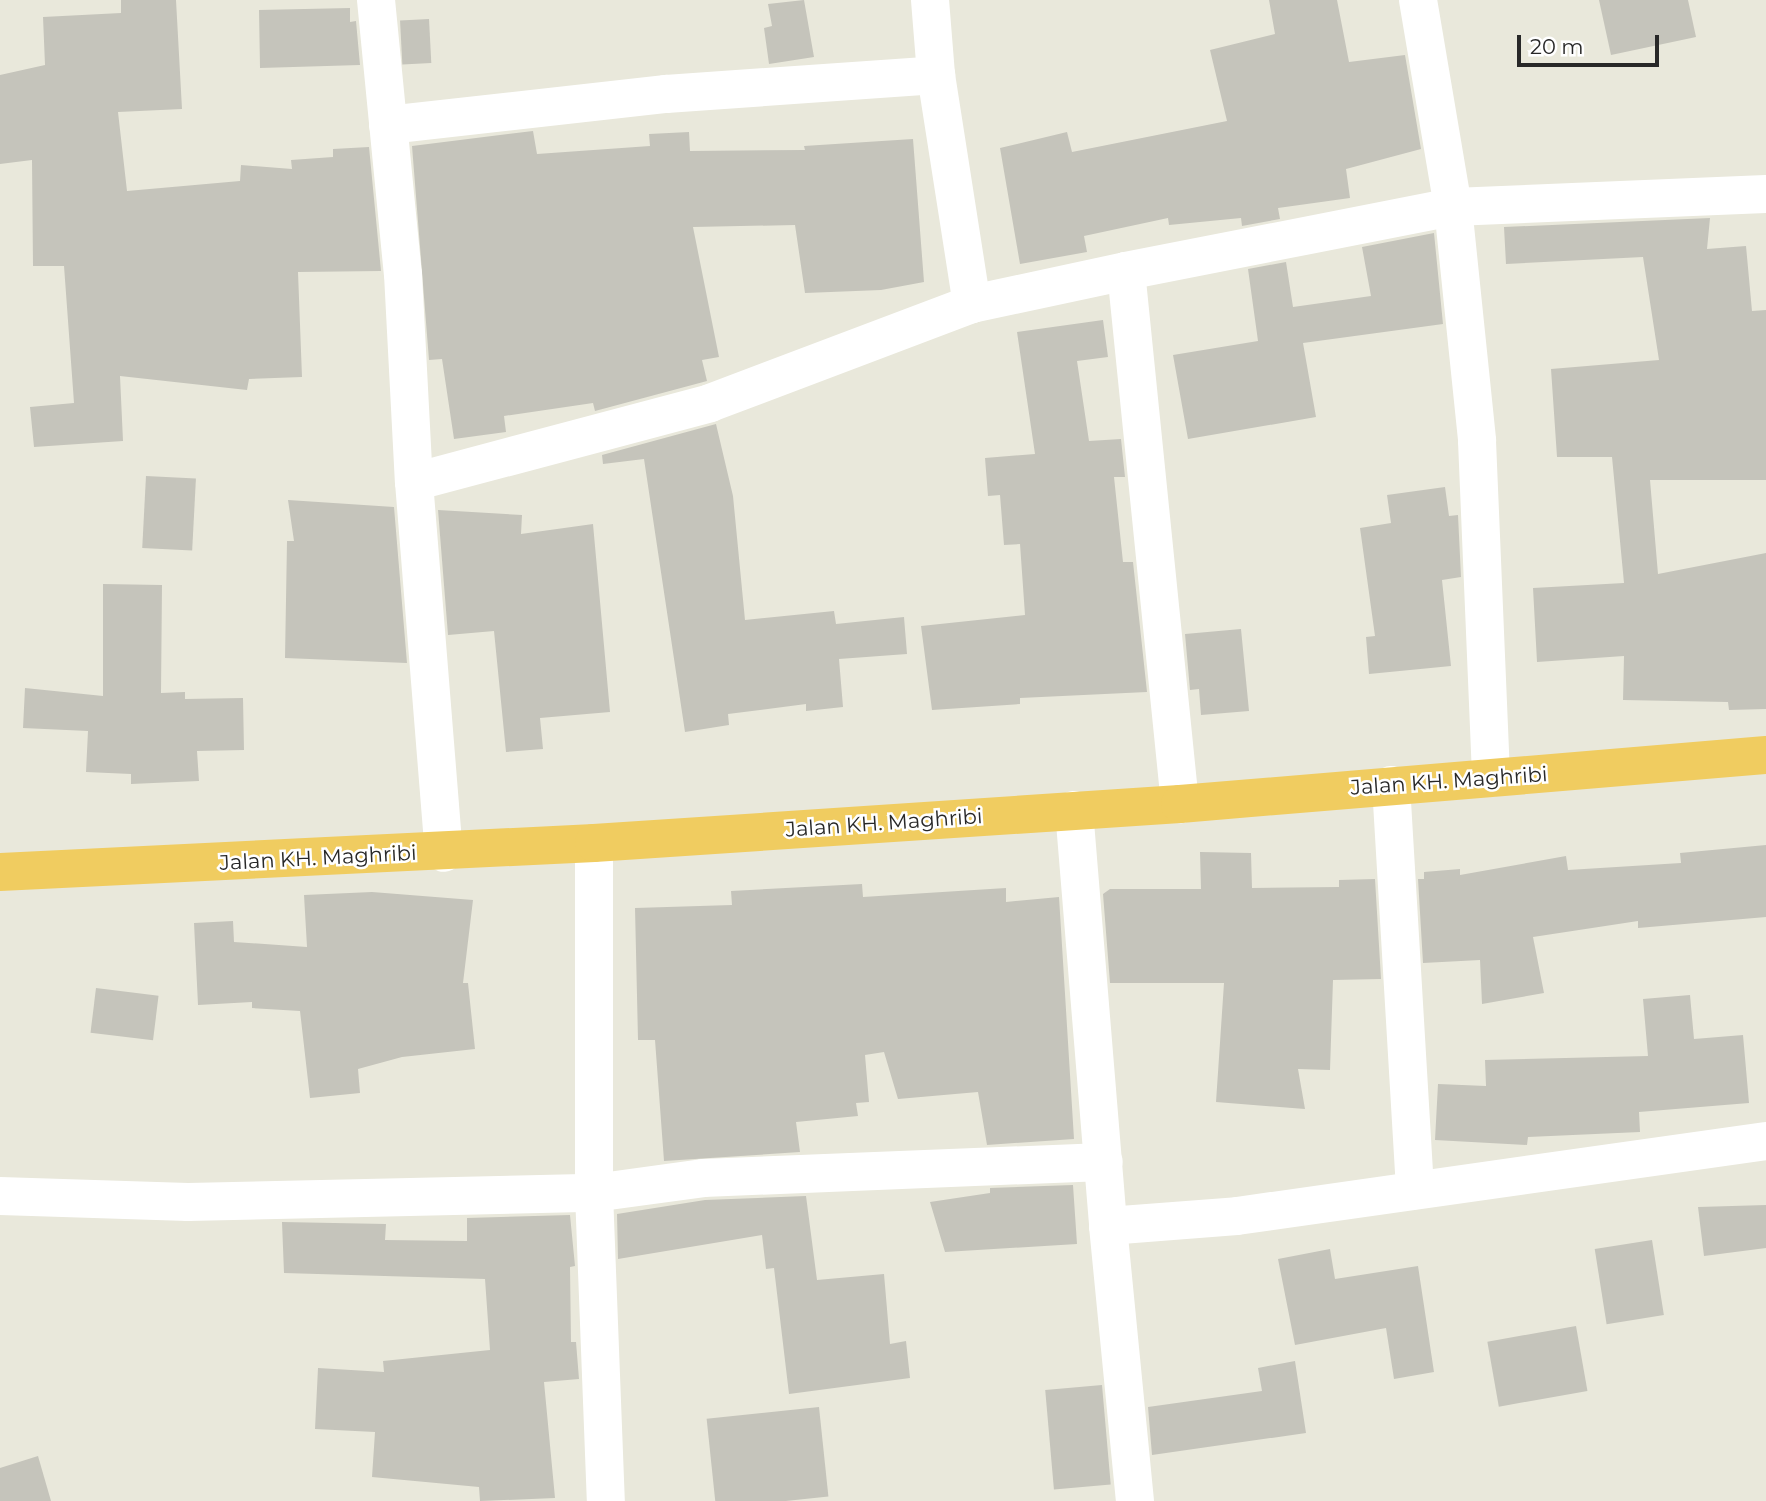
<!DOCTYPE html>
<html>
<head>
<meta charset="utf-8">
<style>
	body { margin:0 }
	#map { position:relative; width:1766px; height:1501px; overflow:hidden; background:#e9e8db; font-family:Montserrat,sans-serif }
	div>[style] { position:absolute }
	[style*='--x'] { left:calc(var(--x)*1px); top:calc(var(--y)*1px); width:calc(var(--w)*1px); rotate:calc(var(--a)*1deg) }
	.building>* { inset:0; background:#c5c4bb; transform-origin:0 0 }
	.street>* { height:38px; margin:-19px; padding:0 19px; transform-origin:19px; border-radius:19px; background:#fff }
	.highway>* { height:38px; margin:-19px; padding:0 19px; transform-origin:19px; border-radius:19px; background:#f0cc60 }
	span { translate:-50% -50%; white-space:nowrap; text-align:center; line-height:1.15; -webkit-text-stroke:5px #fff; paint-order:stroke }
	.street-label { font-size:21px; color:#282828 }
	.scale { position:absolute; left:1517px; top:35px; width:142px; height:32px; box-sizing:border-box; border:4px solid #282828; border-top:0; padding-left:9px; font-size:21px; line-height:24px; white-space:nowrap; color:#282828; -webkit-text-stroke:5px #fff; paint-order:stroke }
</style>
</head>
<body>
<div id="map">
	<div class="building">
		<div style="clip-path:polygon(121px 0,176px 0,182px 109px,118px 112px,127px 191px,240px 181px,241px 165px,292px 169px,291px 160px,333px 157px,333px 149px,369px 147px,381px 271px,298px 272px,302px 377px,249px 379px,247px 390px,120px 376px,123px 441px,34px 447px,30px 407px,74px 403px,64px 266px,33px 266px,32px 160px,0 164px,0 75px,45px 65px,43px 17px,121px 13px)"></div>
		<div style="clip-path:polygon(804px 0,814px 57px,769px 64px,764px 28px,772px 26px,768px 4px)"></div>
		<div style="clip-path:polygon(1269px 0,1337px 0,1349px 62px,1405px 55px,1421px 149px,1346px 169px,1350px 198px,1278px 208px,1280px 219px,1242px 226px,1241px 218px,1169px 225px,1168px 218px,1084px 236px,1087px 252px,1020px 264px,1000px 148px,1067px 132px,1072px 152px,1227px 121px,1210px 50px,1275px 34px)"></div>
		<div style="clip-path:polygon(1599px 0,1688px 0,1696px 37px,1611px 55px)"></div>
		<div style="clip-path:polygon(350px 8px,350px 22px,356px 21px,360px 65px,260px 68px,259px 10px)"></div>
		<div style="left:429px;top:19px;width:44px;height:29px;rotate:87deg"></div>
		<div style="clip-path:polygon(533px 131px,537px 154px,650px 146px,649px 134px,689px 132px,690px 151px,805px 150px,804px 146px,913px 139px,924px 282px,881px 290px,805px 293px,795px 225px,693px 227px,719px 357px,702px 360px,707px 381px,595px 411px,593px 403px,504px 416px,506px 432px,454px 439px,442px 359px,429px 360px,412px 146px)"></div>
		<div style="clip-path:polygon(1710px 218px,1707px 249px,1746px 246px,1752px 311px,1766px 310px,1766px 480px,1650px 480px,1658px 574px,1766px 553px,1766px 709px,1729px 710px,1728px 702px,1623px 700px,1624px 656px,1537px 662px,1533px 588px,1624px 583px,1612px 457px,1557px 457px,1551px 369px,1659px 360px,1643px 257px,1506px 264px,1504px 227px)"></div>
		<div style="clip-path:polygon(1434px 233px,1443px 324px,1303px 343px,1316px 417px,1188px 439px,1173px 355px,1258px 341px,1248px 269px,1286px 262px,1293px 307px,1371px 296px,1362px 247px)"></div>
		<div style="clip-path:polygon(1103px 320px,1108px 357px,1077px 361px,1089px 441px,1121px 439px,1125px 477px,1114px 477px,1123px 562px,1133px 562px,1147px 692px,1020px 698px,1020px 704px,932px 710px,921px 626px,1025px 615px,1020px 544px,1004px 545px,1000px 495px,988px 496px,985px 458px,1035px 454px,1017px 332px)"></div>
		<div style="clip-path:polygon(716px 424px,733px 496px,745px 620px,834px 611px,836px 624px,904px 617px,907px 654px,839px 659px,843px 707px,806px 711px,806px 704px,728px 714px,729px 725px,685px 732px,644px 459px,603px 464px,602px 455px)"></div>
		<div style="left:146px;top:476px;width:50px;height:72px;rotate:3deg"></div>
		<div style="clip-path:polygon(1445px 487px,1449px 516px,1458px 515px,1461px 577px,1442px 580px,1451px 666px,1369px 674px,1366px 637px,1375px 636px,1360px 528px,1391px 523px,1387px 495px)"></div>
		<div style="clip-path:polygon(288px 500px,394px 507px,407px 663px,285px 658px,287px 541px,294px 541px)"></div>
		<div style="clip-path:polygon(438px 510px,522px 515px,521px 534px,593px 524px,610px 712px,540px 718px,543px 749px,506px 752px,494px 631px,448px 635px)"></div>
		<div style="clip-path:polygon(103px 584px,162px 585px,161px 693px,185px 692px,185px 699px,243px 698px,244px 750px,197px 751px,199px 781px,131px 784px,131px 774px,86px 772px,88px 731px,23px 728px,25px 688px,103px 696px)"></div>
		<div style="clip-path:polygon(1241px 629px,1249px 711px,1201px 715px,1199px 689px,1190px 690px,1185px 634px)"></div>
		<div style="clip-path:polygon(1766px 845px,1766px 917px,1638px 928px,1638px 921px,1533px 937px,1544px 993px,1482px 1004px,1480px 960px,1423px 963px,1418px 879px,1424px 879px,1424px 872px,1460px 869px,1460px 875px,1566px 856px,1568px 870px,1681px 863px,1680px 853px)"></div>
		<div style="clip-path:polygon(1200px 852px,1251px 853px,1252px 888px,1339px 887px,1339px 880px,1375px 879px,1381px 979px,1333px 980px,1330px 1070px,1298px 1069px,1305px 1109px,1216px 1102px,1224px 983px,1110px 983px,1103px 894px,1110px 889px,1201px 889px)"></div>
		<div style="clip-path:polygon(862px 884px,863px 897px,1006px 888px,1006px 902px,1059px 897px,1074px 1139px,987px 1145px,978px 1092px,898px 1099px,884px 1052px,865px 1055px,869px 1102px,856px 1103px,858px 1116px,796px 1122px,800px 1152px,664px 1161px,655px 1040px,638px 1040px,635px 908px,732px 905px,731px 891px)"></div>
		<div style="clip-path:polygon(372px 892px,473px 900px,463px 983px,468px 983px,475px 1049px,402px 1057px,358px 1069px,360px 1093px,310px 1098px,300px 1011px,252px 1008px,252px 1002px,198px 1005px,194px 923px,233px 921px,234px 942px,307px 947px,304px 895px)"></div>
		<div style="left:96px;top:988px;width:63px;height:45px;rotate:7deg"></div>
		<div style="clip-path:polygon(1690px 995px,1694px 1039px,1743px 1035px,1749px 1103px,1639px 1112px,1640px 1132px,1528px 1137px,1527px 1145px,1435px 1140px,1438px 1084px,1486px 1086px,1485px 1060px,1648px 1056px,1643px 999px)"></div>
		<div style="clip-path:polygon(1073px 1185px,1077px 1244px,945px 1252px,930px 1202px,990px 1193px,990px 1188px)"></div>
		<div style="clip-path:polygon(806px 1196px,817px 1280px,884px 1274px,890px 1344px,906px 1341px,910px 1378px,789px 1394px,774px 1268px,766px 1269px,762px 1235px,618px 1259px,617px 1214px,705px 1200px)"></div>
		<div style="clip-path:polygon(1766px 1205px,1766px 1248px,1704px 1256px,1698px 1207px)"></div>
		<div style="clip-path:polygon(570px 1215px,575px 1266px,570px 1267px,571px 1342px,576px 1342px,579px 1379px,544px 1382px,555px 1498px,480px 1501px,479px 1487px,372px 1477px,375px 1432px,315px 1429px,318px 1368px,384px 1372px,383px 1361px,490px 1350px,485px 1279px,284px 1273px,282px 1222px,386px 1224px,385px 1240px,467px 1241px,467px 1218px)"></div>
		<div style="left:1652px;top:1240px;width:76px;height:58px;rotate:81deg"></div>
		<div style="clip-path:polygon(1330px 1249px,1335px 1279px,1418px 1266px,1434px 1372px,1394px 1379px,1386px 1328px,1295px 1345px,1278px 1259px)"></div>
		<div style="left:1576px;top:1326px;width:66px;height:90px;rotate:80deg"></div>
		<div style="clip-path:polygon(1295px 1361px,1306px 1433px,1152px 1455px,1148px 1407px,1262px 1391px,1258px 1368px)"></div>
		<div style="left:1102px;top:1385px;width:100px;height:57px;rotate:85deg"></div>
		<div style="left:819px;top:1407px;width:90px;height:113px;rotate:84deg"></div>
		<div style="clip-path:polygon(38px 1456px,51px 1501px,0 1501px,0 1468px)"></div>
	</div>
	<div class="street">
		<div style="--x:376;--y:0;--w:275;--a:84.4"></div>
		<div style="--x:403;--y:274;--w:208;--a:87"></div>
		<div style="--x:414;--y:482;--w:372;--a:85.4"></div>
		<div style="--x:930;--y:0;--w:75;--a:85.4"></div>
		<div style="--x:936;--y:75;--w:232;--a:81.1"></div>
		<div style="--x:1418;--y:0;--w:210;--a:80.4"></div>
		<div style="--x:1453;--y:207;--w:235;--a:84.1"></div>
		<div style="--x:1477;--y:441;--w:337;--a:87.6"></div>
		<div style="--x:388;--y:125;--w:280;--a:-6.4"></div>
		<div style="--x:666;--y:94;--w:271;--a:-4"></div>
		<div style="--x:1126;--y:271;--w:536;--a:84.21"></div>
		<div style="--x:414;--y:482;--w:306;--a:-14.9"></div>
		<div style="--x:710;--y:403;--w:280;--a:-20.7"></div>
		<div style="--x:972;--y:304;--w:157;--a:-12.1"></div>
		<div style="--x:1126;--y:271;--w:333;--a:-11.1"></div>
		<div style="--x:1453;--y:207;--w:313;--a:-2.4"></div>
		<div style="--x:1391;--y:785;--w:406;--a:86.6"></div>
		<div style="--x:1074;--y:810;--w:417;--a:85.3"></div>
		<div style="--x:1108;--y:1226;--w:129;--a:-4.4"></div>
		<div style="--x:1237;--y:1216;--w:534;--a:-8.07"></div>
		<div style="--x:594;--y:843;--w:350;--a:90"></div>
		<div style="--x:594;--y:1193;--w:308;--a:87.8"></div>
		<div style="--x:0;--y:1196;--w:188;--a:1.8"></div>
		<div style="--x:188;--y:1202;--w:406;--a:-1.3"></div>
		<div style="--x:594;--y:1193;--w:110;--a:-7.8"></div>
		<div style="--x:703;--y:1178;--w:401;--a:-2.3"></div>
		<div style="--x:1108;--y:1226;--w:276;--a:84.4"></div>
	</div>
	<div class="highway">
		<div style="--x:0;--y:872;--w:595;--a:-2.8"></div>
		<div style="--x:594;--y:843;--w:587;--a:-3.81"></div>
		<div style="--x:1180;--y:804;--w:588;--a:-4.78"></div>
	</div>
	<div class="street-label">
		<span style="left:1449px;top:781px;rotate:-4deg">Jalan KH. Maghribi</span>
		<span style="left:884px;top:823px;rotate:-4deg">Jalan KH. Maghribi</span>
		<span style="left:318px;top:858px;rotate:-3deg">Jalan KH. Maghribi</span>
	</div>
	<div class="scale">20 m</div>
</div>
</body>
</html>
